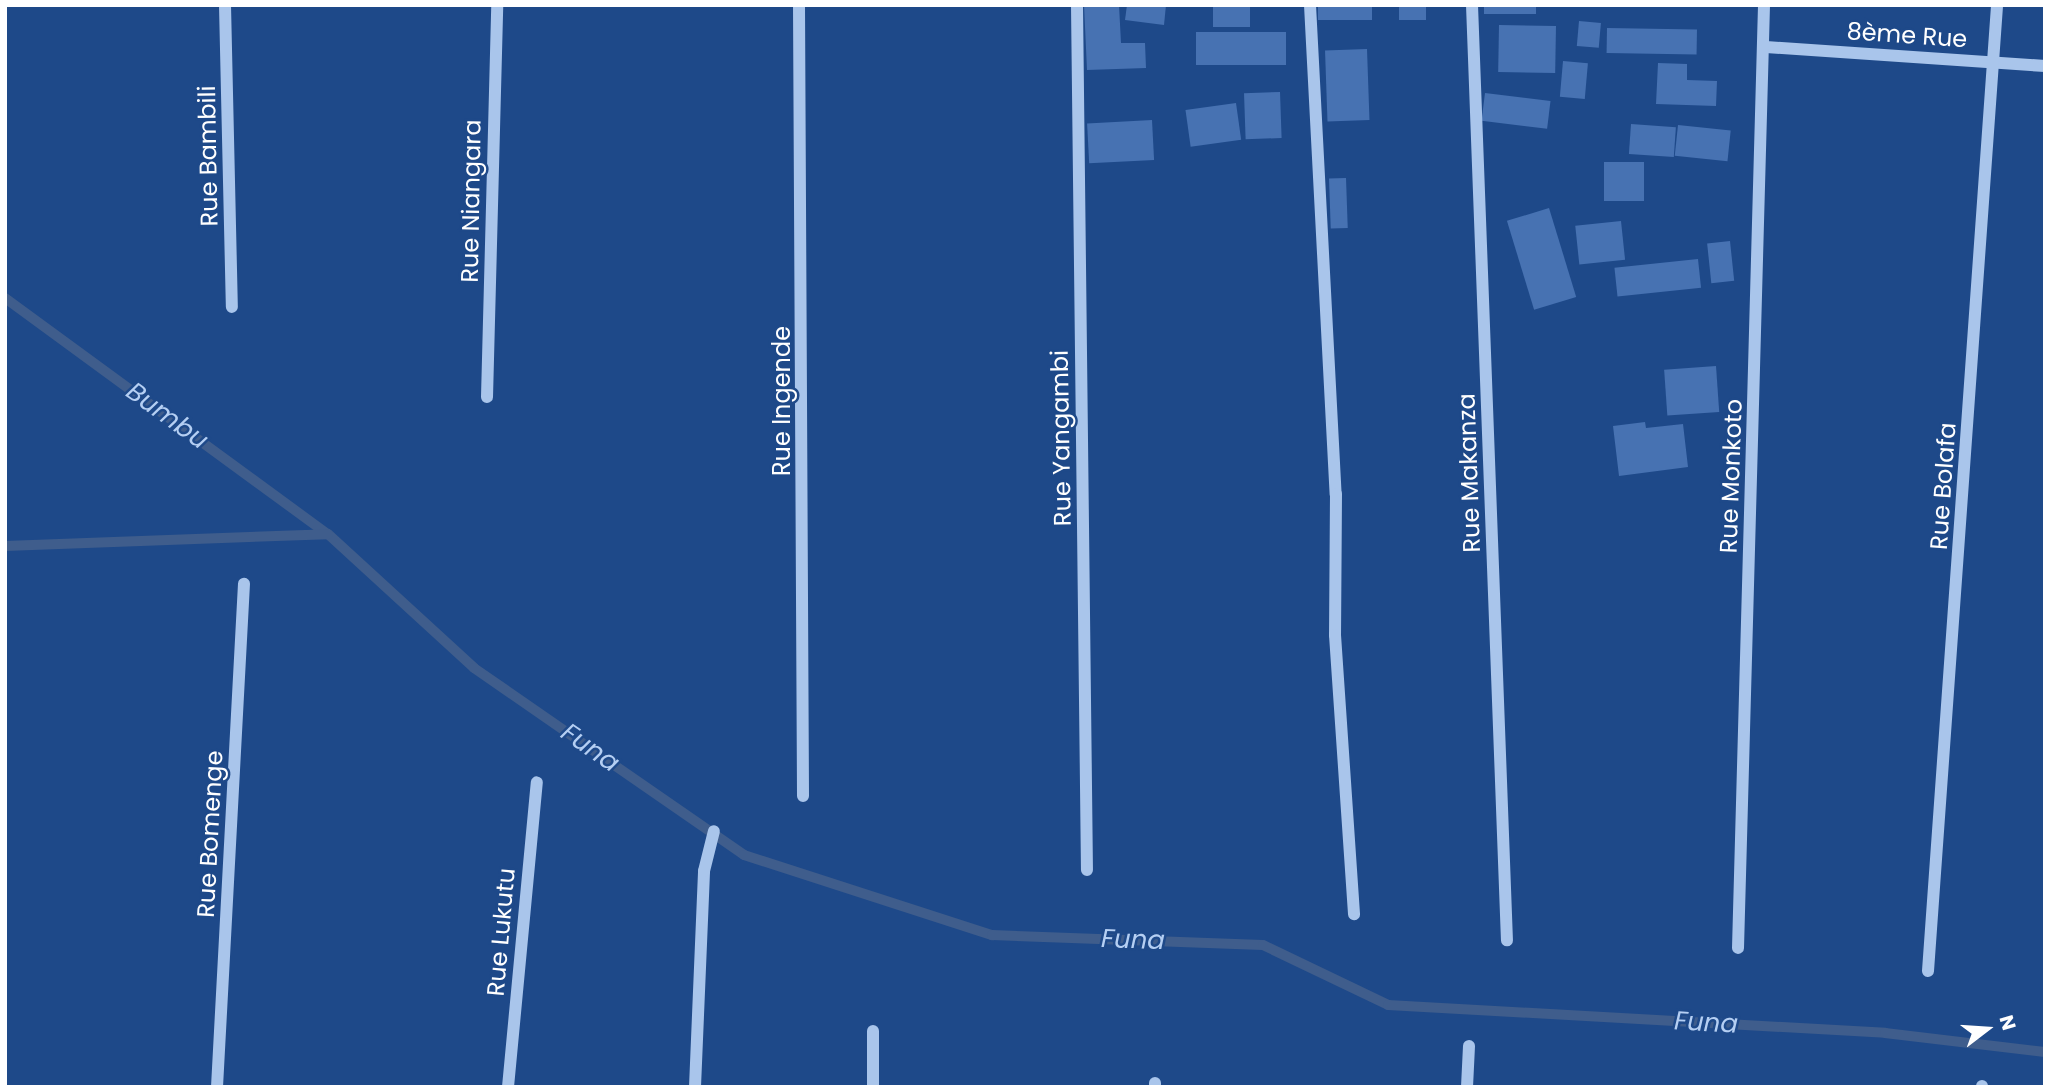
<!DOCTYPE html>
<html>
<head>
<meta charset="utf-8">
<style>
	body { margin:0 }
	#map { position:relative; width:2050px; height:1092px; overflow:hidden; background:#1e4989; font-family:Poppins,sans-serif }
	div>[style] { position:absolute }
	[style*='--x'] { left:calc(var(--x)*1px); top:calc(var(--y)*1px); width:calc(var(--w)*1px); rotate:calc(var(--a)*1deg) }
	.stream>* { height:10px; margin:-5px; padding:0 5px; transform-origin:5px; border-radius:5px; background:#3f5d8c }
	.building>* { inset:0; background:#4772b2; transform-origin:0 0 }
	.minor>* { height:12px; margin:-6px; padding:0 6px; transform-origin:6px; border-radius:6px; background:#a9c5eb }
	span { translate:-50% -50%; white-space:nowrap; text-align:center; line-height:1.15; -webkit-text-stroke:5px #1e4989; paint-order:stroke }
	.street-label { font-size:24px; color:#fff }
	.water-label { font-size:26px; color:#b5cff3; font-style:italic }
	.frame { position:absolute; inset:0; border:7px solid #fff; pointer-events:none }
	.north { position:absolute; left:1952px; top:994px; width:70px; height:70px; -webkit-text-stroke:5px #1e4989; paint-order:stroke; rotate:73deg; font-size:19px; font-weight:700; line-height:28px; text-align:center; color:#fff }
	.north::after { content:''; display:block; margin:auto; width:24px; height:32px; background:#fff; clip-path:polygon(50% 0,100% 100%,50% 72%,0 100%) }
</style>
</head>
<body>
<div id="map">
	<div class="stream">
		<div style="--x:5;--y:298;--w:400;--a:36.2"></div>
		<div style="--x:328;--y:534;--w:198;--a:42.5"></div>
		<div style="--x:474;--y:668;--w:328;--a:34.7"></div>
		<div style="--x:744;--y:855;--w:261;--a:17.9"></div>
		<div style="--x:992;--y:935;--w:271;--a:2.1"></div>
		<div style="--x:1263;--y:945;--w:139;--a:25.6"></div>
		<div style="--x:1388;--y:1005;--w:498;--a:3.2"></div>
		<div style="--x:1885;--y:1033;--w:161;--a:6.8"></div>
		<div style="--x:5;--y:546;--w:323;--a:-2.1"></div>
	</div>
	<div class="building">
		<div style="clip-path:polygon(1084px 5px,1119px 5px,1121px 43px,1145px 43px,1146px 68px,1087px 70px)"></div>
		<div style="clip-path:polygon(1127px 5px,1166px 5px,1164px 25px,1125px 20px)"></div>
		<div style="left:1213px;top:5px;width:37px;height:22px"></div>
		<div style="left:1318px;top:5px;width:54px;height:15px"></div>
		<div style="left:1399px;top:5px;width:27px;height:15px"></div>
		<div style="left:1484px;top:5px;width:52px;height:9px"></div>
		<div style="left:1579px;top:21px;width:22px;height:25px;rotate:5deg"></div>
		<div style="left:1499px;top:25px;width:57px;height:47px;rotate:1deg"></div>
		<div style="left:1607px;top:28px;width:90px;height:25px;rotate:1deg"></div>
		<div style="left:1196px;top:32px;width:90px;height:33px"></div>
		<div style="left:1367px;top:49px;width:71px;height:42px;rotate:88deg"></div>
		<div style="left:1563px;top:61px;width:25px;height:36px;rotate:5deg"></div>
		<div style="clip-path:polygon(1658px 63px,1687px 64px,1687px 80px,1717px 81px,1716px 106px,1656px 104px)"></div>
		<div style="left:1280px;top:92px;width:46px;height:36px;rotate:88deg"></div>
		<div style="left:1485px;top:93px;width:66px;height:28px;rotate:7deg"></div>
		<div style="left:1236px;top:103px;width:37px;height:51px;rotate:82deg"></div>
		<div style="left:1152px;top:120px;width:40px;height:65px;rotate:87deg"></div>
		<div style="left:1631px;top:124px;width:45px;height:30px;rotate:4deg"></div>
		<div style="left:1678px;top:125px;width:53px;height:31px;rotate:6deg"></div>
		<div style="left:1604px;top:162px;width:40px;height:39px"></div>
		<div style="left:1346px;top:178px;width:50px;height:17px;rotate:88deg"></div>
		<div style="left:1549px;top:208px;width:93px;height:44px;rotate:73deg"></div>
		<div style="left:1621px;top:221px;width:39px;height:46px;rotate:84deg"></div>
		<div style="left:1730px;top:241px;width:40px;height:23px;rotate:84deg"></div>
		<div style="left:1698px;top:259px;width:29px;height:84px;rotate:84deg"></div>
		<div style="left:1716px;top:366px;width:46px;height:52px;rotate:86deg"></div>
		<div style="clip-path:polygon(1645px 422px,1646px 428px,1683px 424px,1688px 467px,1619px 476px,1613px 426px)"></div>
	</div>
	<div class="minor">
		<div style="--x:225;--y:5;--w:302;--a:88.7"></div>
		<div style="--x:799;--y:5;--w:791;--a:89.71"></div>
		<div style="--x:1077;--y:5;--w:865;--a:89.34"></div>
		<div style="--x:1310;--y:5;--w:490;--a:87"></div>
		<div style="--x:1336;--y:494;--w:141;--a:90.4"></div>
		<div style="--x:1335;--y:635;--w:280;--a:86.1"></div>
		<div style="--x:1472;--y:5;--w:936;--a:87.86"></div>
		<div style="--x:1766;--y:47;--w:280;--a:3.9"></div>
		<div style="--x:487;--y:397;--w:392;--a:-88.5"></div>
		<div style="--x:1738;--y:948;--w:943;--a:-88.42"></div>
		<div style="--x:1928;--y:971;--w:968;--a:-85.91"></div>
		<div style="--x:217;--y:1087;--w:504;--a:-86.93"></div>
		<div style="--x:508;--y:1087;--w:306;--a:-84.6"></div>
		<div style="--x:695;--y:1087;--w:216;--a:-87.6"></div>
		<div style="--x:704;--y:871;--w:41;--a:-76"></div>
		<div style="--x:873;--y:1087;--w:56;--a:-90"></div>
		<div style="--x:1155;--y:1087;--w:4;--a:-90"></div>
		<div style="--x:1467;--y:1087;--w:41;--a:-87.2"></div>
		<div style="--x:1982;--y:1087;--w:1;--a:-90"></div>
	</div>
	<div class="street-label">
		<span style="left:1907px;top:35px;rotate:4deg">8ème Rue</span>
		<span style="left:208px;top:156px;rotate:-91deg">Rue Bambili</span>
		<span style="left:471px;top:201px;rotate:-89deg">Rue Niangara</span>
		<span style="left:782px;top:401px;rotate:-90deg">Rue Ingende</span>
		<span style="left:1061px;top:438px;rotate:-91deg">Rue Yangambi</span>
		<span style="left:1469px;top:473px;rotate:-92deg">Rue Makanza</span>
		<span style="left:1731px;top:476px;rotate:-88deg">Rue Monkoto</span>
		<span style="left:1943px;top:486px;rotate:-86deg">Rue Bolafa</span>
		<span style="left:210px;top:834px;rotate:-87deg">Rue Bomenge</span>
		<span style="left:501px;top:932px;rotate:-85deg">Rue Lukutu</span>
	</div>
	<div class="water-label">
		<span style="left:167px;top:416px;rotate:36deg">Bumbu</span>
		<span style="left:590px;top:748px;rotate:35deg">Funa</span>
		<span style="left:1133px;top:940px;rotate:2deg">Funa</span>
		<span style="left:1706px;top:1023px;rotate:3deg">Funa</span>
	</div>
	<div class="frame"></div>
	<div class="north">N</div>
</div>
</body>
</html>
